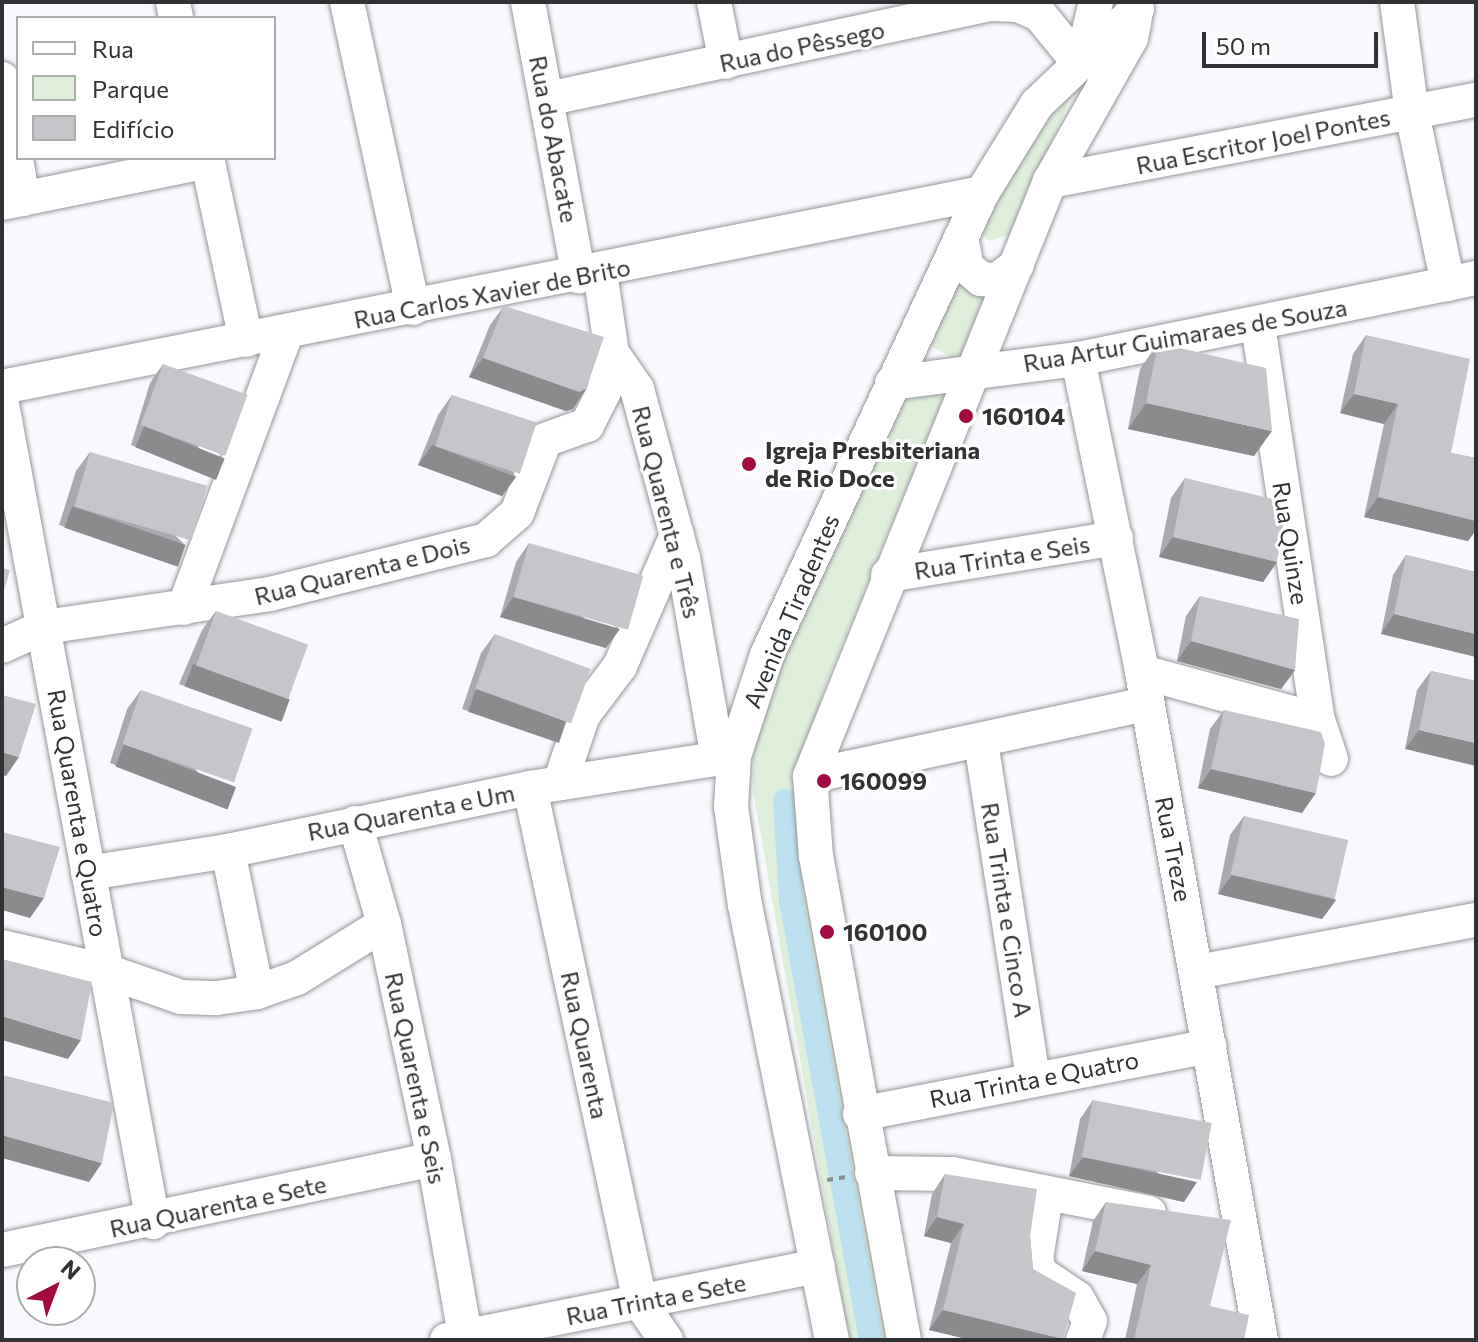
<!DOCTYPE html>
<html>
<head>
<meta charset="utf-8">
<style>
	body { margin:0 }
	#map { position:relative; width:1478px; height:1342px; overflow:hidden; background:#f7f9fd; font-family:Commissioner,sans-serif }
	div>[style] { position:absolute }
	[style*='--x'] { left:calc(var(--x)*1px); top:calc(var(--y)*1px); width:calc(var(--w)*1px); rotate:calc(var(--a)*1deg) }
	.green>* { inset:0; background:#e0eedc }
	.canal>* { height:24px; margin:-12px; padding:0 12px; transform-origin:12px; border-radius:12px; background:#bce0ef }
	.path>* { height:4px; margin-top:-2px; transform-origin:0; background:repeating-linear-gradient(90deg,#8c8d90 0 6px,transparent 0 12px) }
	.roads { filter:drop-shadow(0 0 2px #95969a) drop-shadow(0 0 2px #95969a) }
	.minor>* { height:34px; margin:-17px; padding:0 17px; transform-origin:17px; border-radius:17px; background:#fff }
	.wall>* { inset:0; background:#a9aaae }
	.shaded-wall>* { inset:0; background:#8a8b8d; transform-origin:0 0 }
	.building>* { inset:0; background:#c5c6ca; transform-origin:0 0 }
	.dots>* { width:22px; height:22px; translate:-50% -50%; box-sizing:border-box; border:4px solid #fff; border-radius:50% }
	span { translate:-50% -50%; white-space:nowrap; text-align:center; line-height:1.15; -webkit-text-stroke:6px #fff; paint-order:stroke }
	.street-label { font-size:24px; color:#313234 }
	.poi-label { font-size:24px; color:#313234; font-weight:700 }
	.left { translate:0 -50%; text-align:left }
	.frame { position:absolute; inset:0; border:4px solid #313234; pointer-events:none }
	.legend { position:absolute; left:16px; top:16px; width:260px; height:144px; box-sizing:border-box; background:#fff; border:2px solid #adadae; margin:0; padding:10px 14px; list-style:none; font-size:24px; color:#313234 }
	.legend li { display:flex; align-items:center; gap:16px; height:40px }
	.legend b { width:40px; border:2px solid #adadae }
	.north { position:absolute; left:16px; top:1246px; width:80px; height:80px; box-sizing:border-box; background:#fff; border:2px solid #adadae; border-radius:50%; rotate:42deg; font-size:22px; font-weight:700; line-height:32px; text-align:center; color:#313234 }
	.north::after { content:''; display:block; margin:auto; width:28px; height:36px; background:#a40a41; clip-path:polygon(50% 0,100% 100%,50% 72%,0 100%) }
	.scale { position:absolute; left:1202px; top:32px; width:176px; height:36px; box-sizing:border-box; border:4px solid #313234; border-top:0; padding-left:10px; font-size:24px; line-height:28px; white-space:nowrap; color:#313234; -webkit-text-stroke:6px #fff; paint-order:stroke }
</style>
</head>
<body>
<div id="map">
	<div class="green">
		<div style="clip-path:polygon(1079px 78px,1012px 234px,989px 241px,979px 230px,1028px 118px)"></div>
		<div style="clip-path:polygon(965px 274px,992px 296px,959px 361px,921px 341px,946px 295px)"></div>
		<div style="clip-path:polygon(949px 384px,822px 694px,802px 789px,903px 1340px,849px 1340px,753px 790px,754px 701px,889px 402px)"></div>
	</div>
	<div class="canal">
		<div style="--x:785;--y:801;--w:99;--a:86.5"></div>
		<div style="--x:791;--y:900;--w:447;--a:79.7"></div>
	</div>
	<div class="path">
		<div style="--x:827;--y:1180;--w:19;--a:-9"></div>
	</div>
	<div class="roads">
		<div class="minor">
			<div style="--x:173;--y:2;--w:16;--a:79"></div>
			<div style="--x:347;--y:2;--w:313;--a:77.8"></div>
			<div style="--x:528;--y:2;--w:279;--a:79.5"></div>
			<div style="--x:714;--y:2;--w:61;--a:78.7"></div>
			<div style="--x:1397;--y:2;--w:112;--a:82.3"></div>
			<div style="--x:1412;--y:113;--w:175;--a:78.1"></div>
			<div style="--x:1081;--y:63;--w:63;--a:-76.2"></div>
			<div style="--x:2;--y:79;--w:122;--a:80.1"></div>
			<div style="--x:547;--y:99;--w:455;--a:-12.1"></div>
			<div style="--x:992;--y:4;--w:26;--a:2"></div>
			<div style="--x:1018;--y:5;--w:24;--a:24"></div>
			<div style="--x:1040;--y:15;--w:63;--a:50.8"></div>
			<div style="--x:207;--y:158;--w:186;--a:77.9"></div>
			<div style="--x:1050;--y:181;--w:434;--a:-10.8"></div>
			<div style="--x:2;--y:203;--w:210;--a:-11.5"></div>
			<div style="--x:961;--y:237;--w:31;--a:79"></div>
			<div style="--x:967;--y:267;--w:18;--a:41"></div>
			<div style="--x:981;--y:279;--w:16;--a:4"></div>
			<div style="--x:997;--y:280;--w:25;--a:-37"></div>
			<div style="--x:600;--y:272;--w:82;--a:81.6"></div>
			<div style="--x:612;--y:353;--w:44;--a:55.2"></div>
			<div style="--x:637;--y:389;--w:175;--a:74.8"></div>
			<div style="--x:683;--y:558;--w:203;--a:80.1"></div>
			<div style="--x:1258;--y:325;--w:400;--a:81.4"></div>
			<div style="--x:1318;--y:720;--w:41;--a:71.6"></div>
			<div style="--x:1078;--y:359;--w:319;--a:78.4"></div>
			<div style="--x:1142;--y:672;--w:679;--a:79.9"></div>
			<div style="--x:892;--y:383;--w:188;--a:-7.4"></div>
			<div style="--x:1078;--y:359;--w:406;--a:-11.5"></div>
			<div style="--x:2;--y:387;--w:999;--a:-11.2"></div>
			<div style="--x:2;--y:404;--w:832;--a:79.54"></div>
			<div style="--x:888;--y:575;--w:231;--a:-9.2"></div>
			<div style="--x:184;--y:608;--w:292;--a:-69.6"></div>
			<div style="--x:2;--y:646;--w:46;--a:-24.3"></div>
			<div style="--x:44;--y:627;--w:228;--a:-8.3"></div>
			<div style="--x:270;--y:594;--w:223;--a:-14"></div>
			<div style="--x:486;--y:540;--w:41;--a:-41.1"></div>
			<div style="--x:517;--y:513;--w:78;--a:-69"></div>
			<div style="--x:545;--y:440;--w:45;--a:-19.7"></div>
			<div style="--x:587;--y:425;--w:38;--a:-63"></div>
			<div style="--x:604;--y:391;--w:39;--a:-78"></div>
			<div style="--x:1142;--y:672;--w:182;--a:15.3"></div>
			<div style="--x:981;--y:742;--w:340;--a:81.2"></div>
			<div style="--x:810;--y:776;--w:345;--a:-12.1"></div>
			<div style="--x:560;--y:783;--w:72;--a:-71.3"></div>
			<div style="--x:583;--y:715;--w:61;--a:-52.9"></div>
			<div style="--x:620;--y:666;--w:143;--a:-66.5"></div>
			<div style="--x:530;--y:788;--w:526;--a:77.92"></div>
			<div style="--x:640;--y:1302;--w:46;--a:55.6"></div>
			<div style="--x:355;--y:823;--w:105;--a:74"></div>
			<div style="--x:384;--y:924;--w:240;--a:78"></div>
			<div style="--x:434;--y:1159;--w:184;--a:80"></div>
			<div style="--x:228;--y:851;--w:144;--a:78.4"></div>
			<div style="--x:88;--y:873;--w:142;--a:-8.9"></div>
			<div style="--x:228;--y:851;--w:309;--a:-11.8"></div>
			<div style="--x:530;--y:788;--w:206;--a:-8.9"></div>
			<div style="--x:2;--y:947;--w:107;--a:13"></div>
			<div style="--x:106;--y:971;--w:79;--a:19.1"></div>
			<div style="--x:181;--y:997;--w:36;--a:2"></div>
			<div style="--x:217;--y:998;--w:40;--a:-8.5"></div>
			<div style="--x:257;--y:992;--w:42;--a:-19.3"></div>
			<div style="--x:297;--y:978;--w:102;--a:-31.8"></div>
			<div style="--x:1197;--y:972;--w:284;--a:-10.6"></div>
			<div style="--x:860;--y:1114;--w:356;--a:-11"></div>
			<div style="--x:872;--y:1173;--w:80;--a:0.7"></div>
			<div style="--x:952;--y:1174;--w:201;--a:11.2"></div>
			<div style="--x:1046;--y:1196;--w:64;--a:99"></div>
			<div style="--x:1036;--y:1259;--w:15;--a:74"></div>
			<div style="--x:1040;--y:1273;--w:45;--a:34"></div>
			<div style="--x:1077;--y:1298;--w:26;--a:61"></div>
			<div style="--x:1090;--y:1321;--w:20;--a:110"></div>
			<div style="--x:2;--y:1250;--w:441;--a:-11.9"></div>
			<div style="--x:447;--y:1340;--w:378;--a:-11.3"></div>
			<div style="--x:832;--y:1340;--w:443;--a:-101.3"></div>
			<div style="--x:745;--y:906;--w:100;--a:-98"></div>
			<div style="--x:731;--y:807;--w:51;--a:-86.6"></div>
			<div style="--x:734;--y:756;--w:106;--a:-71.9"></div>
			<div style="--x:767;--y:655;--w:510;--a:-65.04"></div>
			<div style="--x:982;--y:193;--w:105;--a:-58.3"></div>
			<div style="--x:1037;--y:104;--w:138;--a:-43.5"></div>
			<div style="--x:904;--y:1340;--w:491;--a:-100.3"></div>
			<div style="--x:816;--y:857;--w:81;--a:-94.2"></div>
			<div style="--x:810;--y:776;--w:642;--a:-68.03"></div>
			<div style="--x:1050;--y:181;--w:164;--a:-60.5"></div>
			<div style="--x:1131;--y:38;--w:20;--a:-79"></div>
		</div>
	</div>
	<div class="wall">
		<div style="clip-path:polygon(504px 306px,573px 409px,566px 411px,469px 377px,490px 325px)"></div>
		<div style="clip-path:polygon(1366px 335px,1451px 453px,1476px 458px,1476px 530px,1468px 541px,1364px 517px,1384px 424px,1340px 413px,1353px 354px)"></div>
		<div style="clip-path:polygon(1158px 343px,1254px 456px,1128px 429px,1140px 369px)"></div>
		<div style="clip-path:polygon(163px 364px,211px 477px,131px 445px,150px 383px)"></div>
		<div style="clip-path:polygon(452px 395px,516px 477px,502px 496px,418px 465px,438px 415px)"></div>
		<div style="clip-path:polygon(90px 452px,185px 545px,172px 564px,59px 525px,76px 471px)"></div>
		<div style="clip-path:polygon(1185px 478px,1277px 562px,1263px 582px,1159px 557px,1171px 498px)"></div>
		<div style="clip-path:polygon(529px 543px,606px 648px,500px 617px,516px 562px)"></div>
		<div style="clip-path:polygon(1406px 555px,1476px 572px,1381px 634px,1393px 575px)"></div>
		<div style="clip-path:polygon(1200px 596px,1295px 670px,1281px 689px,1177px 661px,1186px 616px)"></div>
		<div style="clip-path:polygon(216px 611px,276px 719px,179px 684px,202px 630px)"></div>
		<div style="clip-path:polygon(495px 634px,553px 740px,462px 709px,481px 653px)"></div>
		<div style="clip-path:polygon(1431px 671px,1476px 681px,1405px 749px,1417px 690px)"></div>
		<div style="clip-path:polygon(141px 690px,222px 807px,110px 763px,127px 709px)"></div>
		<div style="clip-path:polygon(1224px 710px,1302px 813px,1198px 788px,1210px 729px)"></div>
		<div style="clip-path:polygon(1244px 816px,1336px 900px,1322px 919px,1218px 894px,1230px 835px)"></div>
		<div style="clip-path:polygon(1093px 1100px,1184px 1202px,1069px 1176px,1080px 1119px)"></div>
		<div style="clip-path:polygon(945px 1174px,1030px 1236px,1033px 1269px,1062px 1340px,971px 1340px,929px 1330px,951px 1243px,924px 1236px,932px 1194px)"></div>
		<div style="clip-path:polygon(1106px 1202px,1244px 1340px,1125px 1340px,1137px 1284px,1082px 1271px,1093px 1221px)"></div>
	</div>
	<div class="shaded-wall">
		<div style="clip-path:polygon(483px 358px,586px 389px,573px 409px,566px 411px,469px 377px)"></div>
		<div style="clip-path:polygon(1354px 394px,1398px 404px,1384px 424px,1340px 413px)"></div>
		<div style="clip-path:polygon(1146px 403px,1272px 431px,1254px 456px,1128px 429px)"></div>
		<div style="left:144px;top:426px;width:87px;height:23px;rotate:22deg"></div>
		<div style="clip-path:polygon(432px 445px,516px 477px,502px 496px,418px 465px)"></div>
		<div style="clip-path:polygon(1378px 497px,1476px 521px,1476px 530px,1468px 541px,1364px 517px)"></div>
		<div style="left:72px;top:506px;width:120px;height:23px;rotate:19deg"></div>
		<div style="clip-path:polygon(1173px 537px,1277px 562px,1263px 582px,1159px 557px)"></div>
		<div style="clip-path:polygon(513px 597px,620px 629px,606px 648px,500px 617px)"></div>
		<div style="clip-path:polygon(1394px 614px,1476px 634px,1476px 657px,1381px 634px)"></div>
		<div style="clip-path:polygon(1191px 641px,1295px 670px,1281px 689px,1177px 661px)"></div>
		<div style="left:193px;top:664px;width:103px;height:24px;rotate:20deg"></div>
		<div style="left:476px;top:689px;width:96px;height:24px;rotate:19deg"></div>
		<div style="clip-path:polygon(1419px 730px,1476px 743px,1476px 766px,1405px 749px)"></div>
		<div style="left:124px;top:744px;width:120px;height:24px;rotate:21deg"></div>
		<div style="clip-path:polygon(2px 752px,19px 757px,6px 776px,2px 775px)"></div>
		<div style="clip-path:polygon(1211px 769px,1316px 793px,1302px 813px,1198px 788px)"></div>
		<div style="clip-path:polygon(1232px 875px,1336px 900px,1322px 919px,1218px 894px)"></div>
		<div style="clip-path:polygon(2px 887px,44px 898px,30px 918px,2px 910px)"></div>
		<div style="clip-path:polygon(2px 1016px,81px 1040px,68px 1059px,2px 1040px)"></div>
		<div style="clip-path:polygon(2px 1135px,102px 1163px,89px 1182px,2px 1158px)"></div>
		<div style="clip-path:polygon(1083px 1157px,1197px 1182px,1184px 1202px,1069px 1176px)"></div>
		<div style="clip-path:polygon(937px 1217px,964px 1224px,951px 1243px,924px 1236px)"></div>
		<div style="clip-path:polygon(1095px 1251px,1151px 1265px,1137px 1284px,1082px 1271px)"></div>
		<div style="clip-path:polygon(943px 1310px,1063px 1339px,971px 1340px,929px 1330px)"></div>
	</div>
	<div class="building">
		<div style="clip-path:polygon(504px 306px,604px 337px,586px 389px,579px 392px,483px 358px)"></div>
		<div style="clip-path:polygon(1366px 335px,1470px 359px,1451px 453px,1476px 458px,1476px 521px,1378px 497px,1398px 404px,1354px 394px)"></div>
		<div style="clip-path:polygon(1158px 343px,1266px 368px,1272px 431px,1146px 403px)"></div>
		<div style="left:163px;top:364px;width:90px;height:65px;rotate:20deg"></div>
		<div style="left:452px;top:395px;width:89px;height:54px;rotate:18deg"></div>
		<div style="left:90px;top:452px;width:122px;height:57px;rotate:16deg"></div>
		<div style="clip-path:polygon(1185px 478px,1281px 501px,1284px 522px,1277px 562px,1173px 537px)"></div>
		<div style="left:529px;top:543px;width:119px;height:56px;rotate:16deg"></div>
		<div style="clip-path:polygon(1406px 555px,1476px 572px,1476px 634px,1394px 614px)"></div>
		<div style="clip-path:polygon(2px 568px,10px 570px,2px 596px)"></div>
		<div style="clip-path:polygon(1200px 596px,1299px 619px,1295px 670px,1191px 641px)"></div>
		<div style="left:216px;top:611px;width:98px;height:58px;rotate:20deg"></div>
		<div style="left:495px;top:634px;width:102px;height:58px;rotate:20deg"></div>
		<div style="clip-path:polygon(1431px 671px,1476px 681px,1476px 743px,1419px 730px)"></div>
		<div style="left:141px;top:690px;width:118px;height:57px;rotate:19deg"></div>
		<div style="clip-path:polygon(2px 695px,36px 704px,19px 757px,2px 752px)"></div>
		<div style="clip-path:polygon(1224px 710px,1321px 732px,1325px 744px,1316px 793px,1211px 769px)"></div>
		<div style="left:1244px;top:816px;width:107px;height:60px;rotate:13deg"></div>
		<div style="clip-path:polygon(2px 832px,60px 847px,44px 898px,2px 887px)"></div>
		<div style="clip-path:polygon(2px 959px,92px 982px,81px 1040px,2px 1016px)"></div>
		<div style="clip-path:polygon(2px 1075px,114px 1103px,102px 1163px,2px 1135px)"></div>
		<div style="left:1093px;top:1100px;width:121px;height:58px;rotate:11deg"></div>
		<div style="clip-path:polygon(945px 1174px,1037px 1189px,1030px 1236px,1033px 1269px,1076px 1293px,1063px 1339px,943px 1310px,964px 1224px,937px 1217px)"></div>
		<div style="clip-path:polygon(1106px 1202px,1231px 1220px,1210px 1306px,1249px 1315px,1244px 1340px,1134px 1340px,1151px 1265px,1095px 1251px)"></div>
	</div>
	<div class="dots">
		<div style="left:966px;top:416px;background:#a40a41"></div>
		<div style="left:749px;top:464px;background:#a40a41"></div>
		<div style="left:824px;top:781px;background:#a40a41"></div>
		<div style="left:827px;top:932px;background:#a40a41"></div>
	</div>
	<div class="street-label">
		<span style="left:802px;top:46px;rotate:-12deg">Rua do Pêssego</span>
		<span style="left:554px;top:139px;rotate:79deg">Rua do Abacate</span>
		<span style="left:1263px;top:141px;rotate:-11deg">Rua Escritor Joel Pontes</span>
		<span style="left:492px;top:293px;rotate:-11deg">Rua Carlos Xavier de Brito</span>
		<span style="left:1185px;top:335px;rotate:-10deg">Rua Artur Guimaraes de Souza</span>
		<span style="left:667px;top:512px;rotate:76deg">Rua Quarenta e Três</span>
		<span style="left:1291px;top:543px;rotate:81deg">Rua Quinze</span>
		<span style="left:1002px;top:557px;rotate:-9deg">Rua Trinta e Seis</span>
		<span style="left:362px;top:570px;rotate:-14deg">Rua Quarenta e Dois</span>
		<span style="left:791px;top:611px;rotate:-67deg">Avenida Tiradentes</span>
		<span style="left:411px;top:812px;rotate:-11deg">Rua Quarenta e Um</span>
		<span style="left:78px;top:813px;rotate:80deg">Rua Quarenta e Quatro</span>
		<span style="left:1174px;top:849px;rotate:79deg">Rua Treze</span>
		<span style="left:1007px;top:910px;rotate:81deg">Rua Trinta e Cinco A</span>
		<span style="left:585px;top:1045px;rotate:78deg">Rua Quarenta</span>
		<span style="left:416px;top:1078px;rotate:78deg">Rua Quarenta e Seis</span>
		<span style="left:1034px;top:1079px;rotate:-11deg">Rua Trinta e Quatro</span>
		<span style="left:218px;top:1206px;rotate:-12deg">Rua Quarenta e Sete</span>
		<span style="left:656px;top:1299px;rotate:-11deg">Rua Trinta e Sete</span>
	</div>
	<div class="poi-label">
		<span class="left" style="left:982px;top:416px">160104</span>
		<span class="left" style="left:765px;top:464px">Igreja Presbiteriana<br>de Rio Doce</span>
		<span class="left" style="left:840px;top:781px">160099</span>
		<span class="left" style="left:843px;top:932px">160100</span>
	</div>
	<div class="frame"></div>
	<ul class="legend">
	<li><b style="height:10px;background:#fff"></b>Rua</li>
	<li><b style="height:22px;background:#e0eedc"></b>Parque</li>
	<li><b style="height:22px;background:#c5c6ca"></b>Edifício</li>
	</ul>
	<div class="north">N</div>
	<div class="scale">50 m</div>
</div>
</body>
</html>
